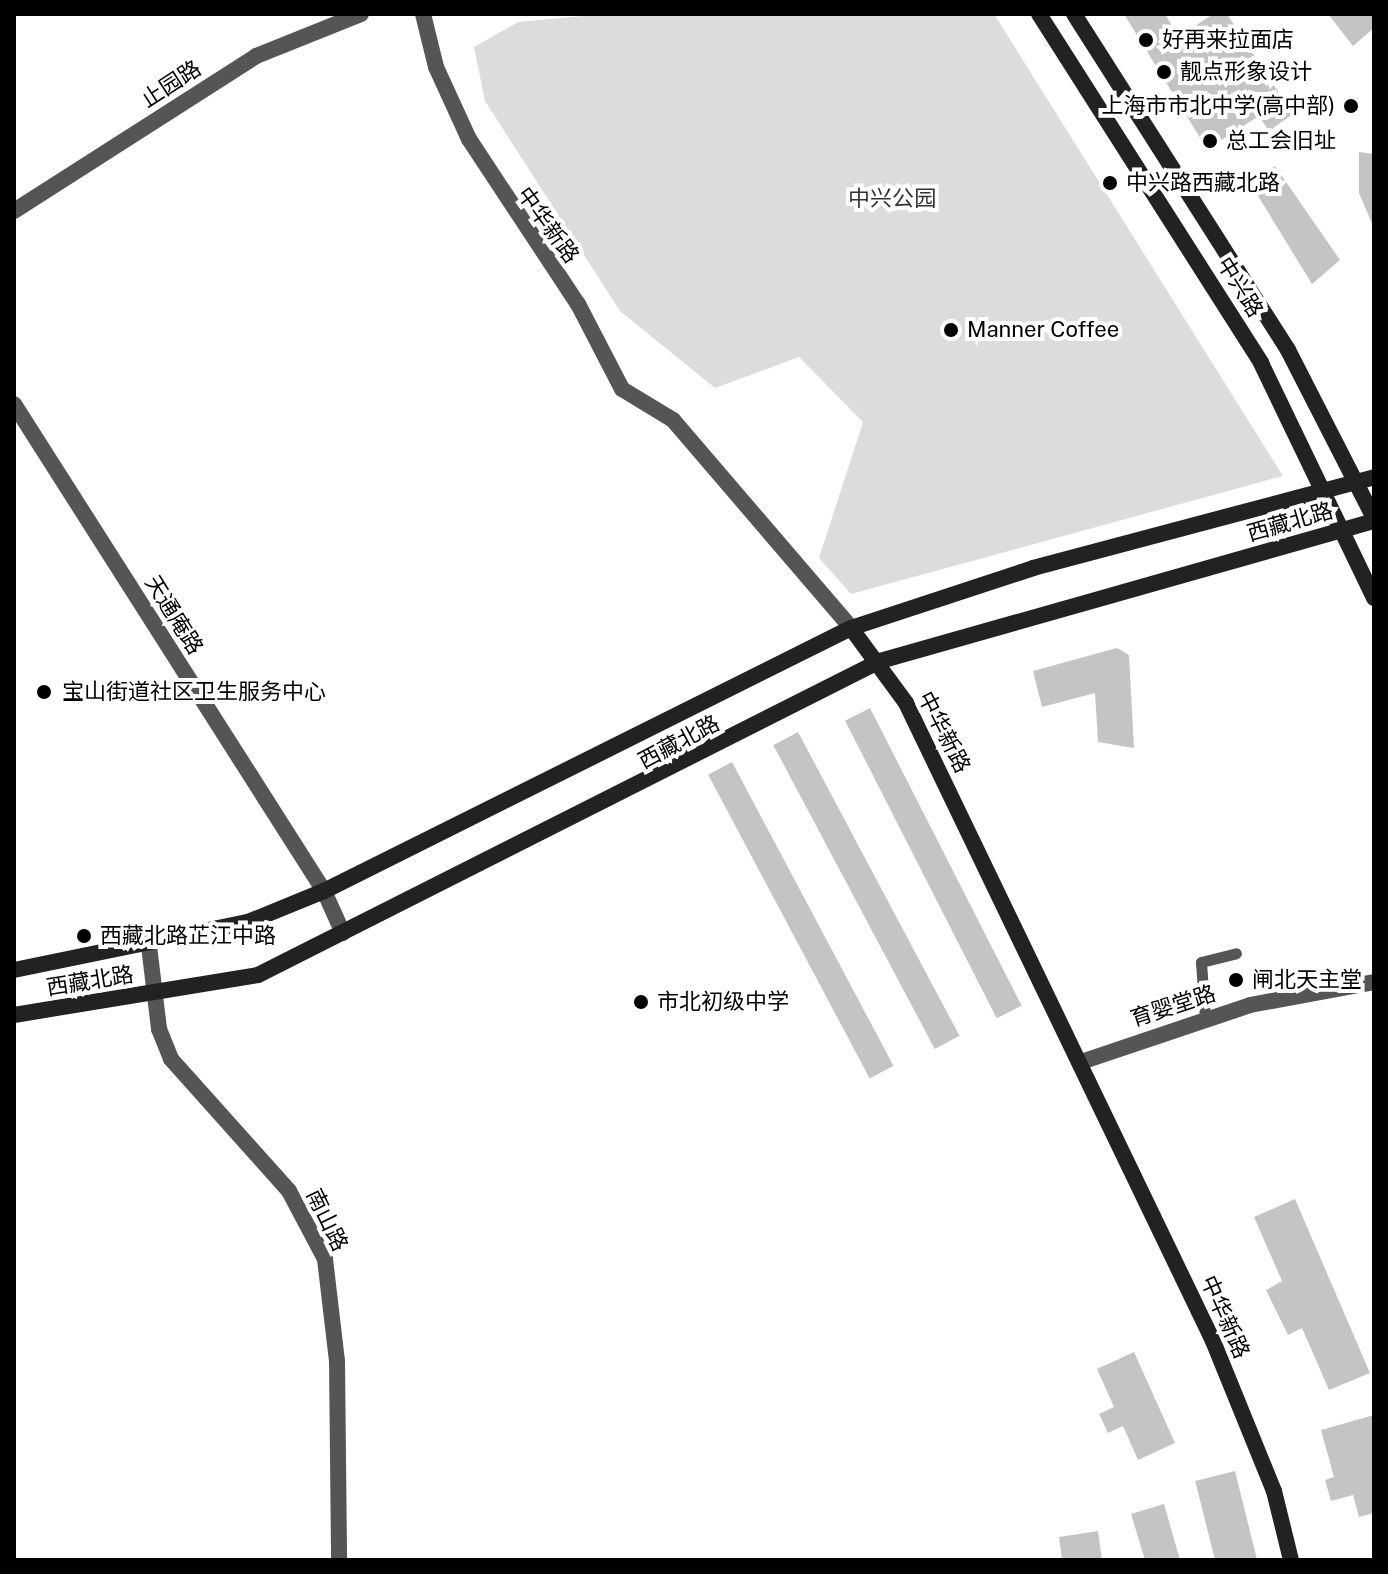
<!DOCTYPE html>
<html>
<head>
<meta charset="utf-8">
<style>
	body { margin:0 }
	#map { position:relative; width:1388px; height:1574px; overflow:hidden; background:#fff; font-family:"Public Sans","Noto Sans SC",sans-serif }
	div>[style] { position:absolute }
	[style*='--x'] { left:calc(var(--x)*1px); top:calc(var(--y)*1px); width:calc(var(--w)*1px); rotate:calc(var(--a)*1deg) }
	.green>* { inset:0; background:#dcdcdc }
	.building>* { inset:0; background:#c4c4c4; transform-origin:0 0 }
	.lane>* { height:11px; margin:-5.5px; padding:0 5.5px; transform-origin:5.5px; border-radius:5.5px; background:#555 }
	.street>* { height:16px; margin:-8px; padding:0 8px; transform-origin:8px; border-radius:8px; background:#555 }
	.secondary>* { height:16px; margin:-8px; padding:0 8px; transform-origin:8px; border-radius:8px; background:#222 }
	.dots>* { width:22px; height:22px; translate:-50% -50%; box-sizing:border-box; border:4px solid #fff; border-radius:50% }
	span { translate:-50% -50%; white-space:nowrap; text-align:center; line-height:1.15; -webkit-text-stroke:8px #fff; paint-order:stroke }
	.poi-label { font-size:22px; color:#000 }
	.left { translate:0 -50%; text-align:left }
	.right { translate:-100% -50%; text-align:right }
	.street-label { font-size:22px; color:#000 }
	.park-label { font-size:22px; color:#333 }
	.frame { position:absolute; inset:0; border:16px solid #000; pointer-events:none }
</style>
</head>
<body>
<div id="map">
	<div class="green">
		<div style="clip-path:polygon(605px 14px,994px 14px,1283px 476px,851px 594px,819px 558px,863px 422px,799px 357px,715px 388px,620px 311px,485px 101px,474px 47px,518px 22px)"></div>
	</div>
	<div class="building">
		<div style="clip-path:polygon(1124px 14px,1165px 14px,1179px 37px,1213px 14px,1227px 14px,1293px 114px,1269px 131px,1259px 116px,1207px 149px)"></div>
		<div style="clip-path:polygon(1328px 14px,1374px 14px,1374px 28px,1353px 46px)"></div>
		<div style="clip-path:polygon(1359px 152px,1374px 154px,1374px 228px,1359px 193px)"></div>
		<div style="clip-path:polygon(1275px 166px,1340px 260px,1312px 284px,1250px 183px)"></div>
		<div style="clip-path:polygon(1117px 648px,1129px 655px,1134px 748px,1098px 742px,1095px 693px,1042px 707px,1033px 671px)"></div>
		<div style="left:870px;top:708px;width:334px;height:28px;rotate:63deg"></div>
		<div style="left:798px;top:732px;width:344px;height:28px;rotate:62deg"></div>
		<div style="left:732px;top:762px;width:344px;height:27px;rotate:62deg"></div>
		<div style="clip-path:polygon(1295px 1199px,1370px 1373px,1329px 1390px,1302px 1328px,1288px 1335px,1266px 1290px,1282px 1281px,1254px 1217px)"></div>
		<div style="clip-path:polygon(1134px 1352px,1175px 1443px,1138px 1460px,1123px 1426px,1108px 1433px,1099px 1414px,1114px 1407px,1097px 1369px)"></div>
		<div style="clip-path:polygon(1374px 1415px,1374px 1513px,1359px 1517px,1353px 1495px,1331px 1501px,1325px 1480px,1334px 1477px,1321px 1430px)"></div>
		<div style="left:1235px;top:1471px;width:92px;height:41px;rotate:76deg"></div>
		<div style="clip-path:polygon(1164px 1504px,1180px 1560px,1145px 1560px,1131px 1514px)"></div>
		<div style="clip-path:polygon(1098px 1531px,1102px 1560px,1062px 1560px,1059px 1537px)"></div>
	</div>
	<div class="lane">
		<div style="--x:1205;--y:1018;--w:56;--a:-94.1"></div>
		<div style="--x:1201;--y:962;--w:36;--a:-14"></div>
	</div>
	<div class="street">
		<div style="--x:423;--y:14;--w:55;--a:76.2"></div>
		<div style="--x:436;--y:67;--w:79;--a:65.4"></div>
		<div style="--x:469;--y:139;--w:198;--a:56.6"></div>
		<div style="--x:578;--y:304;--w:96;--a:62.6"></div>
		<div style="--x:622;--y:389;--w:60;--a:31.3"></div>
		<div style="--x:673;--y:420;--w:274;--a:49.4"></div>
		<div style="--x:14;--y:211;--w:287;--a:-32.6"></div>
		<div style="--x:256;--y:56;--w:113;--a:-21.8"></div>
		<div style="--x:14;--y:404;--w:577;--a:57.52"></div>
		<div style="--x:324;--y:891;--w:46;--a:65.7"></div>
		<div style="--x:149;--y:946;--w:84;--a:83.1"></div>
		<div style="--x:159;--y:1029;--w:32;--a:68"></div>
		<div style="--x:171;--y:1059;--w:177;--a:48.2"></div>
		<div style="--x:289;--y:1191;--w:77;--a:62.1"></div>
		<div style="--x:325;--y:1259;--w:103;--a:83.3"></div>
		<div style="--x:337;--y:1361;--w:199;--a:89.4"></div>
		<div style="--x:1081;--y:1062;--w:178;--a:-18.6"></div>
		<div style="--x:1250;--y:1005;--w:126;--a:-10.5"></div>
	</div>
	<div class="secondary">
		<div style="--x:1039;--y:14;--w:414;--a:57.5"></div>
		<div style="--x:1261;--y:363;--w:261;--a:64.3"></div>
		<div style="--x:1074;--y:14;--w:398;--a:57.5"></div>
		<div style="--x:1288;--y:350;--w:189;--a:62.9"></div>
		<div style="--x:851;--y:628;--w:93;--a:53.7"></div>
		<div style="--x:906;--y:703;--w:708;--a:64.3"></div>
		<div style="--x:1213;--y:1341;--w:162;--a:67.9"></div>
		<div style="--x:1274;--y:1491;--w:71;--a:76.2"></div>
		<div style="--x:14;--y:970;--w:239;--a:-11.6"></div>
		<div style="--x:248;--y:922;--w:82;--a:-22.2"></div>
		<div style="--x:324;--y:891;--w:589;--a:-26.52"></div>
		<div style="--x:851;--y:628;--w:192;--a:-18.2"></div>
		<div style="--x:1033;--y:568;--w:353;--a:-14.9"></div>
		<div style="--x:14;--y:1015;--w:247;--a:-9.3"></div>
		<div style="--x:258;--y:975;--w:697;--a:-26.79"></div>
		<div style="--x:880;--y:661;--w:513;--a:-15.82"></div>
	</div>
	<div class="dots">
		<div style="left:1146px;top:40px;background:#000"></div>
		<div style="left:1164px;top:72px;background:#000"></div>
		<div style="left:1351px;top:106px;background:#000"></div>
		<div style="left:1210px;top:141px;background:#000"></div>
		<div style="left:1110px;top:183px;background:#000"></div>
		<div style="left:951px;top:330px;background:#000"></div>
		<div style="left:44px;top:692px;background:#000"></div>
		<div style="left:84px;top:936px;background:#000"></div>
		<div style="left:1236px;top:980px;background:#000"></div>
		<div style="left:641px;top:1002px;background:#000"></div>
	</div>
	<div class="poi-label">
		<span class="left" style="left:1162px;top:40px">好再来拉面店</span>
		<span class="left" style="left:1180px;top:72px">靓点形象设计</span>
		<span class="right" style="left:1335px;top:106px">上海市市北中学(高中部)</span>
		<span class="left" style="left:1226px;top:141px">总工会旧址</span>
		<span class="left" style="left:1126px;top:183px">中兴路西藏北路</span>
		<span class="left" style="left:967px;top:330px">Manner Coffee</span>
		<span class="left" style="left:62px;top:692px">宝山街道社区卫生服务中心</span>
		<span class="left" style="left:100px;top:936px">西藏北路芷江中路</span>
		<span class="left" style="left:1252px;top:980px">闸北天主堂</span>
		<span class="left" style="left:657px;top:1002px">市北初级中学</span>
	</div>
	<div class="street-label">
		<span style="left:171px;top:84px;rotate:-33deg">止园路</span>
		<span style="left:548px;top:225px;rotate:54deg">中华新路</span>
		<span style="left:1240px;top:287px;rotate:58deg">中兴路</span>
		<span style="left:1290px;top:522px;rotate:-16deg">西藏北路</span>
		<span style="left:174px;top:615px;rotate:58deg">天通庵路</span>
		<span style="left:944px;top:732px;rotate:63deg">中华新路</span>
		<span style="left:679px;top:742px;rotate:-28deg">西藏北路</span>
		<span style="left:90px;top:981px;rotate:-9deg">西藏北路</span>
		<span style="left:1173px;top:1006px;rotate:-18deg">育婴堂路</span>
		<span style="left:327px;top:1220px;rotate:64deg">南山路</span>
		<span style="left:1225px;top:1317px;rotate:66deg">中华新路</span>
	</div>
	<div class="park-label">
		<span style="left:892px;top:199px">中兴公园</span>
	</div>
	<div class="frame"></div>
</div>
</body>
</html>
